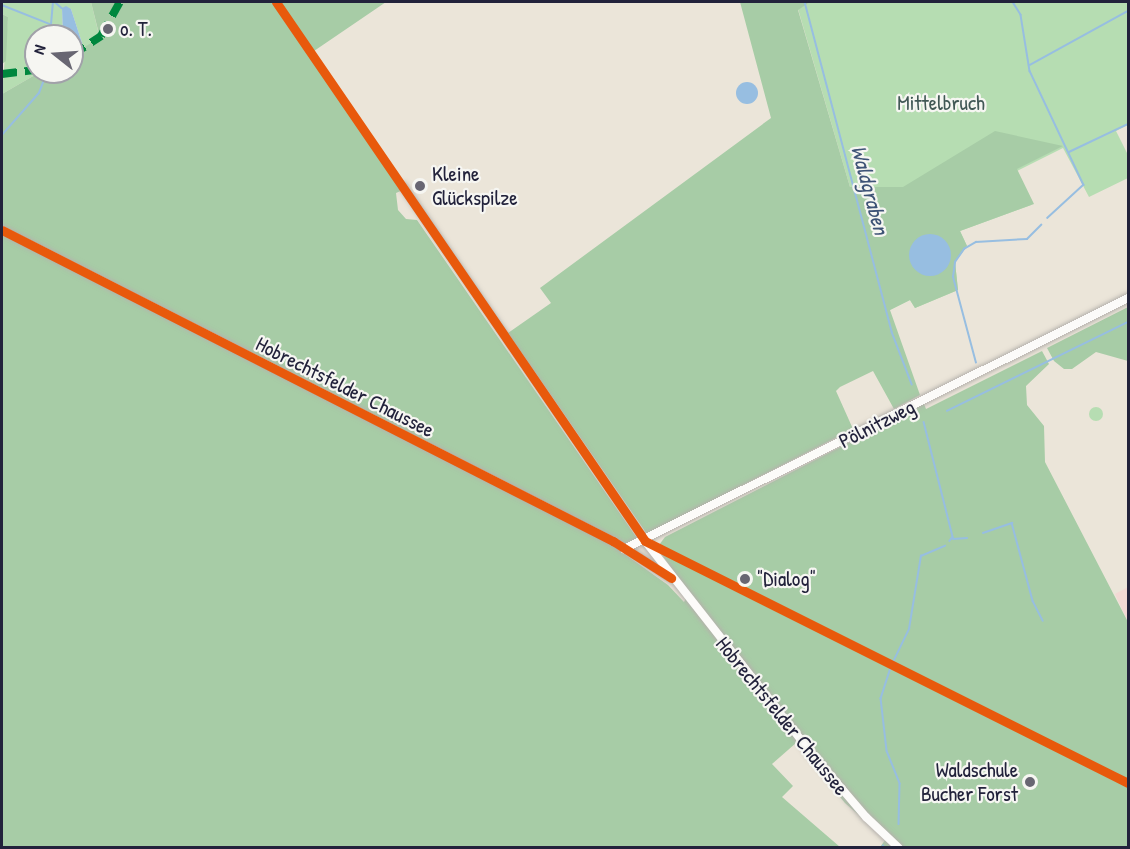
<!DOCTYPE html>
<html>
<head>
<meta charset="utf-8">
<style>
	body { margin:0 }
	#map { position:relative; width:1130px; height:849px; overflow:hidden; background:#ebe5d9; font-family:"Patrick Hand",sans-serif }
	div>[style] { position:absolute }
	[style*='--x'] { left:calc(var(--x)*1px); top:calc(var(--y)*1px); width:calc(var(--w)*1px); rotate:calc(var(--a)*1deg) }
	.built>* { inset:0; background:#f2d9d4 }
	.green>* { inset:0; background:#b6ddb2 }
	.round { border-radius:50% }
	.forest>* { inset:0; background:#a7cca6 }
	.water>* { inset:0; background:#97bee1 }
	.stream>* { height:1.5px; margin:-0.75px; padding:0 0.75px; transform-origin:0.75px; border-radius:0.75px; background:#97bee1 }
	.roads { filter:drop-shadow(0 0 2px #b5b1ac) drop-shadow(0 0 2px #b5b1ac) }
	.minor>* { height:6px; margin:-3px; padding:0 3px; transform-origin:3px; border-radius:3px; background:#fcfbf9 }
	.tertiary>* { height:8px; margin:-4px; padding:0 4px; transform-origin:4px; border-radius:4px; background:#fcfbf9 }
	.quiet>* { height:8px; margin-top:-4px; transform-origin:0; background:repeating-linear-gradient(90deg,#00873e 0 15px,transparent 0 23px) }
	.cycleway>* { height:9px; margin:-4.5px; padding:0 4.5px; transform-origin:4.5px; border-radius:4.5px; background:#e8590c }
	.dots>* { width:16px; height:16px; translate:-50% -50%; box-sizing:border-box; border:3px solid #f6f6f2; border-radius:50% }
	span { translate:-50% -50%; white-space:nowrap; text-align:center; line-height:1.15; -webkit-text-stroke:4.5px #f6f6f2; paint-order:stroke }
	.poi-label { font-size:21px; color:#22223b }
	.left { translate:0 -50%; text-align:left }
	.right { translate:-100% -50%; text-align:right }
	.park-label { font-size:21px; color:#415855 }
	.street-label { font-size:21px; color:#22223b }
	.water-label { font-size:22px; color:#3e5376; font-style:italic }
	.frame { position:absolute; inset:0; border:3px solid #22223b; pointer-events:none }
	.north { position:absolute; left:24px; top:24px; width:60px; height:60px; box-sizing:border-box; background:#f6f6f2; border:2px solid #a1a1a9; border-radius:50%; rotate:287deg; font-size:16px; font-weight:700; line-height:24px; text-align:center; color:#22223b }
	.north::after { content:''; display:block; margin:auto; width:21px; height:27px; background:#686672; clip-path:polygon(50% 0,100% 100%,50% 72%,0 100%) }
</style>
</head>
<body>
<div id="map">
	<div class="built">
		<div style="clip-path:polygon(1128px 587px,1128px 622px,1115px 594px)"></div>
	</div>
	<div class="green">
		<div style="clip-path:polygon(2px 2px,91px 2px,100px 39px,72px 54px,83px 46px,71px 9px,62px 8px,63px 36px,36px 36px,36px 72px,40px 72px,2px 94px,8px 17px,2px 14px)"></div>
		<div style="clip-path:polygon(810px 2px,1128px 2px,1128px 125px,1116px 131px,1128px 155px,1128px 178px,1089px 197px,1063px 148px,1015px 172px,1031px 205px,960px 231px,967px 246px,955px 262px,958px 290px,915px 308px,910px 300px,890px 310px,858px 187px,850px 187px,798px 9px)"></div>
		<div class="round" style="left:1089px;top:407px;width:14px;height:14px"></div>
	</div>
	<div class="forest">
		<div style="clip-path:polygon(91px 2px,386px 2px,314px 51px,408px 188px,396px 193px,398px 210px,406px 219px,417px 220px,639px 541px,626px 544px,615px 537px,612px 545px,668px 585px,684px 602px,689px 593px,660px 552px,659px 545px,665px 537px,924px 404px,926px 409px,1042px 351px,1049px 364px,1026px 386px,1027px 405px,1044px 426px,1045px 462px,1128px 622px,1128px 847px,880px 847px,886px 839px,845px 803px,796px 743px,772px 764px,793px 786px,782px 797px,840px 847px,2px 847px,2px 94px,40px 72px,72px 72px,72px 54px,100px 38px)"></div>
		<div style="clip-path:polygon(740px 2px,810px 2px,798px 10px,850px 187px,903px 187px,995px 131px,1063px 146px,1017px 169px,1034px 204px,960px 231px,967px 246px,955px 262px,958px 290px,915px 308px,910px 300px,890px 310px,920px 395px,894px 409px,873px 371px,840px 387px,836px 391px,853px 429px,647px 534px,508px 333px,551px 303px,540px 288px,771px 118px)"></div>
		<div style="clip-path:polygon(2px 14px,8px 17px,6px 61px,2px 64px)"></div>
		<div style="clip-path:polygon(1128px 307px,1128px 361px,1096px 352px,1072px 369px,1064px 369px,1054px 361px,1047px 348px)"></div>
	</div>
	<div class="water">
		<div style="clip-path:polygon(66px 6px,71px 9px,83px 46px,72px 51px,72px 36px,63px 36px,62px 8px)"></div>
		<div class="round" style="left:736px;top:82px;width:22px;height:22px"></div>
		<div class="round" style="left:909px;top:234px;width:42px;height:42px"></div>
	</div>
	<div class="stream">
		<div style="--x:55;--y:2;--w:9;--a:41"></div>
		<div style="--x:805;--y:2;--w:341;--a:75.2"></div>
		<div style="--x:892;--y:332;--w:56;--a:69"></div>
		<div style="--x:1013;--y:2;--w:15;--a:58"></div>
		<div style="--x:1021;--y:15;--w:57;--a:80.9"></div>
		<div style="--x:1030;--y:71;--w:126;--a:64.7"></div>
		<div style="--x:1084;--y:185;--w:49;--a:137.5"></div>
		<div style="--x:2;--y:5;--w:52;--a:21.6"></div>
		<div style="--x:50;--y:36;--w:34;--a:-85"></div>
		<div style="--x:1030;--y:65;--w:112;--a:-28.9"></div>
		<div style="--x:2;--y:135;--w:56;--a:-48.6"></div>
		<div style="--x:39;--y:93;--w:19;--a:-69"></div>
		<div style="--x:1069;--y:152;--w:65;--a:-25.4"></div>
		<div style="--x:976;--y:363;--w:89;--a:-105"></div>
		<div style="--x:953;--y:277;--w:15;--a:-82"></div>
		<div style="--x:955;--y:262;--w:16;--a:-55"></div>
		<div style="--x:964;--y:249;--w:14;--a:-30"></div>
		<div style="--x:976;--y:242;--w:51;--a:-3.4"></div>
		<div style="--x:1027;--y:239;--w:20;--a:-45"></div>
		<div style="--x:947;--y:411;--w:202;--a:-26.2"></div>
		<div style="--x:924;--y:422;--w:119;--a:75.8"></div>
		<div style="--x:953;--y:537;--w:5;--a:127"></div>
		<div style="--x:983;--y:533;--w:31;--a:-19"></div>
		<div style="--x:1012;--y:523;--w:81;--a:74.9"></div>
		<div style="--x:1033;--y:601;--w:22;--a:63"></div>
		<div style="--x:953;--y:539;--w:14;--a:-4"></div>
		<div style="--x:893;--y:662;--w:37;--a:-64"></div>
		<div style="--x:909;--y:629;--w:74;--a:-80.7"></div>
		<div style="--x:921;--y:556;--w:26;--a:-23"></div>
		<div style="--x:891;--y:668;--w:32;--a:108"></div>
		<div style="--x:881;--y:698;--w:53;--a:83.5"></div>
		<div style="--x:887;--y:751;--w:35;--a:68"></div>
		<div style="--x:900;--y:784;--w:40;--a:91.4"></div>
		<div style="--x:883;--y:848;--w:2;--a:-90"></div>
	</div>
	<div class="roads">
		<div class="minor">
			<div style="--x:403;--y:186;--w:430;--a:55.7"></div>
		</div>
		<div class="tertiary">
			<div style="--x:2;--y:230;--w:686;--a:26.98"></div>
			<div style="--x:613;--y:541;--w:69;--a:32.5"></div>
			<div style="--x:645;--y:541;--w:272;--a:51.9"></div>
			<div style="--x:813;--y:755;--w:82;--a:49.5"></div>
			<div style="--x:866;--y:817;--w:45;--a:43.2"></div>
			<div style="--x:624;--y:549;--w:563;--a:-26.47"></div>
		</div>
	</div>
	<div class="quiet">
		<div style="--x:72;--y:55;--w:35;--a:-33"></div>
		<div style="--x:101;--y:36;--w:39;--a:-61"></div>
		<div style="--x:2;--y:74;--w:34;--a:-7"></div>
	</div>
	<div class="cycleway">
		<div style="--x:276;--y:2;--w:653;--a:55.6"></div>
		<div style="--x:645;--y:541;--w:540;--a:26.61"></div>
		<div style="--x:2;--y:230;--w:686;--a:26.98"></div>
		<div style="--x:613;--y:541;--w:69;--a:32.5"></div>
	</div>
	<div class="dots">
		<div style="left:108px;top:29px;background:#686672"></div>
		<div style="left:420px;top:186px;background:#686672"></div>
		<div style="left:745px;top:579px;background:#686672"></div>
		<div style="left:1030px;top:782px;background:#686672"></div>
	</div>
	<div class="poi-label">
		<span class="left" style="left:120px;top:29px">o. T.</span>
		<span class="left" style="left:432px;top:186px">Kleine<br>Glückspilze</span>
		<span class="left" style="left:757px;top:579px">"Dialog"</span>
		<span class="right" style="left:1018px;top:782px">Waldschule<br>Bucher Forst</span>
	</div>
	<div class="park-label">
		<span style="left:941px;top:103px">Mittelbruch</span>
	</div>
	<div class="street-label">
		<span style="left:345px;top:387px;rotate:27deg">Hobrechtsfelder Chaussee</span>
		<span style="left:877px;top:424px;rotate:-27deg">Pölnitzweg</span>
		<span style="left:782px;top:716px;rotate:51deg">Hobrechtsfelder Chaussee</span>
	</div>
	<div class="water-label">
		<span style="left:870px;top:190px;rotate:75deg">Waldgraben</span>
	</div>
	<div class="frame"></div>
	<div class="north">N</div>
</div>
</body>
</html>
